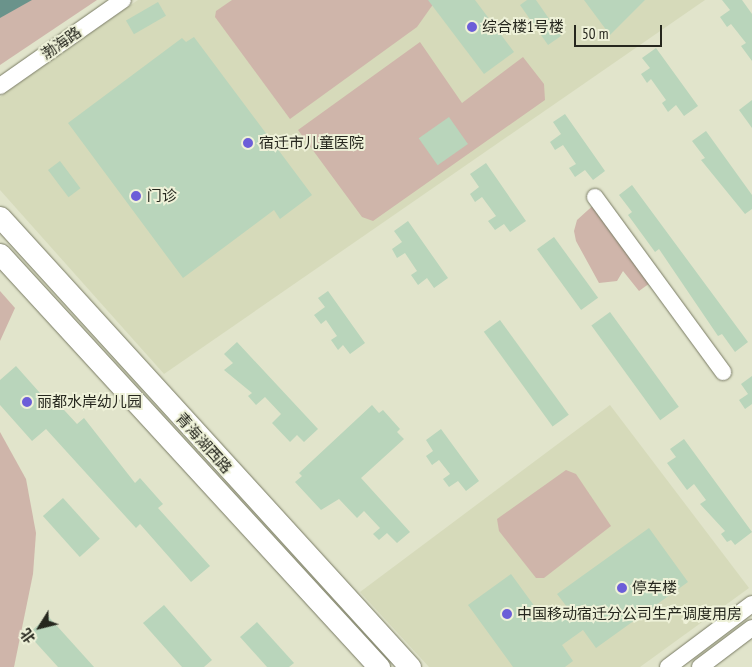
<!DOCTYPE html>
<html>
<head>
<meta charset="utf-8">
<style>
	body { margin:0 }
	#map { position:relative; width:752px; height:667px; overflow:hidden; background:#e1e4cb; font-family:"PT Sans Narrow","Noto Sans SC",sans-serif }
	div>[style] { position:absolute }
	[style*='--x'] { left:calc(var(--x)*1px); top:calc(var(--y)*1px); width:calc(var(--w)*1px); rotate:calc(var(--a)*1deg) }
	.built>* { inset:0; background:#d6daba }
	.green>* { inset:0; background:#cfb5aa }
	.water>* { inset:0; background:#6a938b }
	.building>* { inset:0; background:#b9d5bb; transform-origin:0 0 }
	.roads { filter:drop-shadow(0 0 1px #787a63) drop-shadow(0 0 1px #787a63) }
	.minor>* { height:16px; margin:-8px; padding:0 8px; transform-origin:8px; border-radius:8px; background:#fff }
	.major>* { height:21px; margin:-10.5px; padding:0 10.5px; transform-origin:10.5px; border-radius:10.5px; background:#fff }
	.dots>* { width:14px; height:14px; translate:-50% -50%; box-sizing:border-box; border:2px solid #eef1d8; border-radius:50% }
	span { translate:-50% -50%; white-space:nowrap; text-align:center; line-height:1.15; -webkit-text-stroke:4px #eef1d8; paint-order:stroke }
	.poi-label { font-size:15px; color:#26271e }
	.left { translate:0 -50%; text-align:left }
	.street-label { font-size:15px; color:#26271e }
	.north { position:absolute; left:15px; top:602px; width:50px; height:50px; -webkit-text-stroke:4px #eef1d8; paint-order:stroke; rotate:234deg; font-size:14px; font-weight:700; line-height:20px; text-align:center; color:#26271e }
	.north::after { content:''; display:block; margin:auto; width:18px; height:22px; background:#26271e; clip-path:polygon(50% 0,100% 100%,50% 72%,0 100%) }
	.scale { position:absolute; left:574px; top:25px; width:88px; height:22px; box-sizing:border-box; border:2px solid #26271e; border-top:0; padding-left:6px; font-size:15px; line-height:18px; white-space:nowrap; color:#26271e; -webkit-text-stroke:4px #eef1d8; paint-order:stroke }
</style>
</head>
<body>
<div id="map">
	<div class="built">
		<div style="clip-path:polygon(138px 0,705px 0,164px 374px,0 190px,0 97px)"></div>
		<div style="clip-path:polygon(610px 405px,749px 588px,640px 667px,429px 667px,360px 592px)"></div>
	</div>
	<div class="green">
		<div style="clip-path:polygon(0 0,97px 0,0 65px)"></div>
		<div style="clip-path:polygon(232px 0,431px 0,434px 3px,417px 27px,290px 119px,215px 17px,216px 11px)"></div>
		<div style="clip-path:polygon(420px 42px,462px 103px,523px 57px,544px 84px,545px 100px,373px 221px,362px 217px,298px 130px)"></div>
		<div style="clip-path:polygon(598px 201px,661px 275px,639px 291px,623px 271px,617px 281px,599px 283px,576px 241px,574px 231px,577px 220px)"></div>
		<div style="clip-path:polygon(0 291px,15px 308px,0 341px)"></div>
		<div style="clip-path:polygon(0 432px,26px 479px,36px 533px,33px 574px,14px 667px,0 667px)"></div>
		<div style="clip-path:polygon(566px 470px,576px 474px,611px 526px,544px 578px,536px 578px,499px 531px,497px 519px)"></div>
	</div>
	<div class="water">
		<div style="clip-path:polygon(0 0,32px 0,0 18px)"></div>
	</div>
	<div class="building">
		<div style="clip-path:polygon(428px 0,475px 0,514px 52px,484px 74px)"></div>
		<div style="clip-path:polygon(527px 0,536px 0,561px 36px,548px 45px,520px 5px)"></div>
		<div style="clip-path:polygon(584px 0,645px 0,610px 35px)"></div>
		<div style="clip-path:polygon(722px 0,742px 0,752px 14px,752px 61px,741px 46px,746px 43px,731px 24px,727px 27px,720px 17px,730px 10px)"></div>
		<div style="left:158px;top:2px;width:16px;height:37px;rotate:60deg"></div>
		<div style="clip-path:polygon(194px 37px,312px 195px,280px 219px,274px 210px,183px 278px,68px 123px,182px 38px,186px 42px)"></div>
		<div style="clip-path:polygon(656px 48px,698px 106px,684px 116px,676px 105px,668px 112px,662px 103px,666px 100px,651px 79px,647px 83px,641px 74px,650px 68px,642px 58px)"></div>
		<div style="clip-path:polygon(752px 100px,752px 128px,739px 110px)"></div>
		<div style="clip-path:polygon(565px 114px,605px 171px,593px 180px,585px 170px,575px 177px,569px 168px,576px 164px,563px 145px,555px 150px,550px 142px,561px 134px,553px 122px)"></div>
		<div style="left:449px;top:117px;width:33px;height:37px;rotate:55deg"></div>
		<div style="clip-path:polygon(706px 131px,752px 195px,752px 209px,745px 214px,701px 160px,705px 158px,692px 141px)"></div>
		<div style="left:60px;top:161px;width:34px;height:15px;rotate:53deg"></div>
		<div style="clip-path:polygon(486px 163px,526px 221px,510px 232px,504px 224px,495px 230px,488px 221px,496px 216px,482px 197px,475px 202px,470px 194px,479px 187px,470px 174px)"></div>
		<div style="clip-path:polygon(632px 185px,748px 342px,735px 352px,722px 334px,718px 336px,659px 249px,655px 252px,628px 215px,632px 212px,619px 195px)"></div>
		<div style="clip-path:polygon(408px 221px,448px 278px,434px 288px,427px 278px,418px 285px,411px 275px,417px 271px,405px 253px,397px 258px,392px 249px,402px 242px,394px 231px)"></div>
		<div style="left:554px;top:237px;width:75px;height:21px;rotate:54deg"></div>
		<div style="clip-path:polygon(328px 291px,365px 343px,350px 354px,343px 345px,338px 350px,331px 340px,337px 336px,326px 320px,321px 324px,314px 315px,325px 307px,318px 298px)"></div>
		<div style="left:610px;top:312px;width:117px;height:23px;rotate:54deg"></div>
		<div style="left:500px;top:320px;width:117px;height:20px;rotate:54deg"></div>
		<div style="clip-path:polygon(237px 342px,318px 429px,304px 442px,297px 435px,290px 442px,272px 423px,281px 414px,265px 397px,256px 405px,248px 396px,252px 393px,224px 370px,233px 363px,224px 354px)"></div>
		<div style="clip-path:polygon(16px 366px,48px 402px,53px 398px,77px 424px,84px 418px,135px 483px,140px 478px,163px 504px,158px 508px,210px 566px,191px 582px,140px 524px,136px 528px,46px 429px,32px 441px,0 405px,0 380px)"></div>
		<div style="clip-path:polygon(752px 376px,752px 404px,745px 409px,739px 400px,748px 394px,741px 384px)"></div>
		<div style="clip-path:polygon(372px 405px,379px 413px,383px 410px,400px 429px,397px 432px,404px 439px,361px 478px,410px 532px,397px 543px,387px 533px,379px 540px,373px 534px,380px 528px,364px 511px,357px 518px,339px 499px,321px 510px,295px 482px,302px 476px,299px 473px)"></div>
		<div style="clip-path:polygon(441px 429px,479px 481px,466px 491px,458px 481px,449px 487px,443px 479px,450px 474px,439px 460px,432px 465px,426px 456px,433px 451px,426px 440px)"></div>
		<div style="clip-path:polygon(684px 439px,752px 532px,735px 545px,731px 540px,727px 542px,721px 534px,725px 531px,700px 504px,706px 500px,694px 484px,687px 490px,667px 463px,676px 457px,670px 449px)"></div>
		<div style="left:63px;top:498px;width:55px;height:27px;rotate:48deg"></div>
		<div style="clip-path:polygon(649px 528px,688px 582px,596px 648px,583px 630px,562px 645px,573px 661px,565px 667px,513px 667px,468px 605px,511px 574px,546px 622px,567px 607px,557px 594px)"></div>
		<div style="clip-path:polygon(164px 605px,212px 660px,204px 667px,182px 667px,143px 623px)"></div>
		<div style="clip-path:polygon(48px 616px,94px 667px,58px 667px,28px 634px)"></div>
		<div style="clip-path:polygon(257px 622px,294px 663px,289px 667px,267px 667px,240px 637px)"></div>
	</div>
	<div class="roads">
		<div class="minor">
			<div style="--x:0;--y:86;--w:150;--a:-35"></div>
			<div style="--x:595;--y:197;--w:217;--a:53.8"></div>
			<div style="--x:668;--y:667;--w:105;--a:-36.9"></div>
			<div style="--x:700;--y:667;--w:65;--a:-36.9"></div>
		</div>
		<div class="major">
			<div style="--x:0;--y:217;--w:609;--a:47.66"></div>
			<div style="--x:0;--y:254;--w:561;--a:47.46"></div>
		</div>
	</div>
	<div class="dots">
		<div style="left:472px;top:27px;background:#6c5ed8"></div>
		<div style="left:248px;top:143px;background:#6c5ed8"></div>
		<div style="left:136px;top:196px;background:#6c5ed8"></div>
		<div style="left:27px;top:402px;background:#6c5ed8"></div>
		<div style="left:622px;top:588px;background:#6c5ed8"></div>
		<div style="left:507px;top:614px;background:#6c5ed8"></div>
	</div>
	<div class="poi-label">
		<span class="left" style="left:482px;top:27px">综合楼1号楼</span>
		<span class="left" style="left:259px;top:143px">宿迁市儿童医院</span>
		<span class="left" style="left:147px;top:196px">门诊</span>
		<span class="left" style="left:37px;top:402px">丽都水岸幼儿园</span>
		<span class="left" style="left:632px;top:588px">停车楼</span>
		<span class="left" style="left:517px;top:614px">中国移动宿迁分公司生产调度用房</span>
	</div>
	<div class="street-label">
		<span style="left:61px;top:43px;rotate:-35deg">渤海路</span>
		<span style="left:204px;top:443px;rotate:48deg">青海湖西路</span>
	</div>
	<div class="north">北</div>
	<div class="scale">50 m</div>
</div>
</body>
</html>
